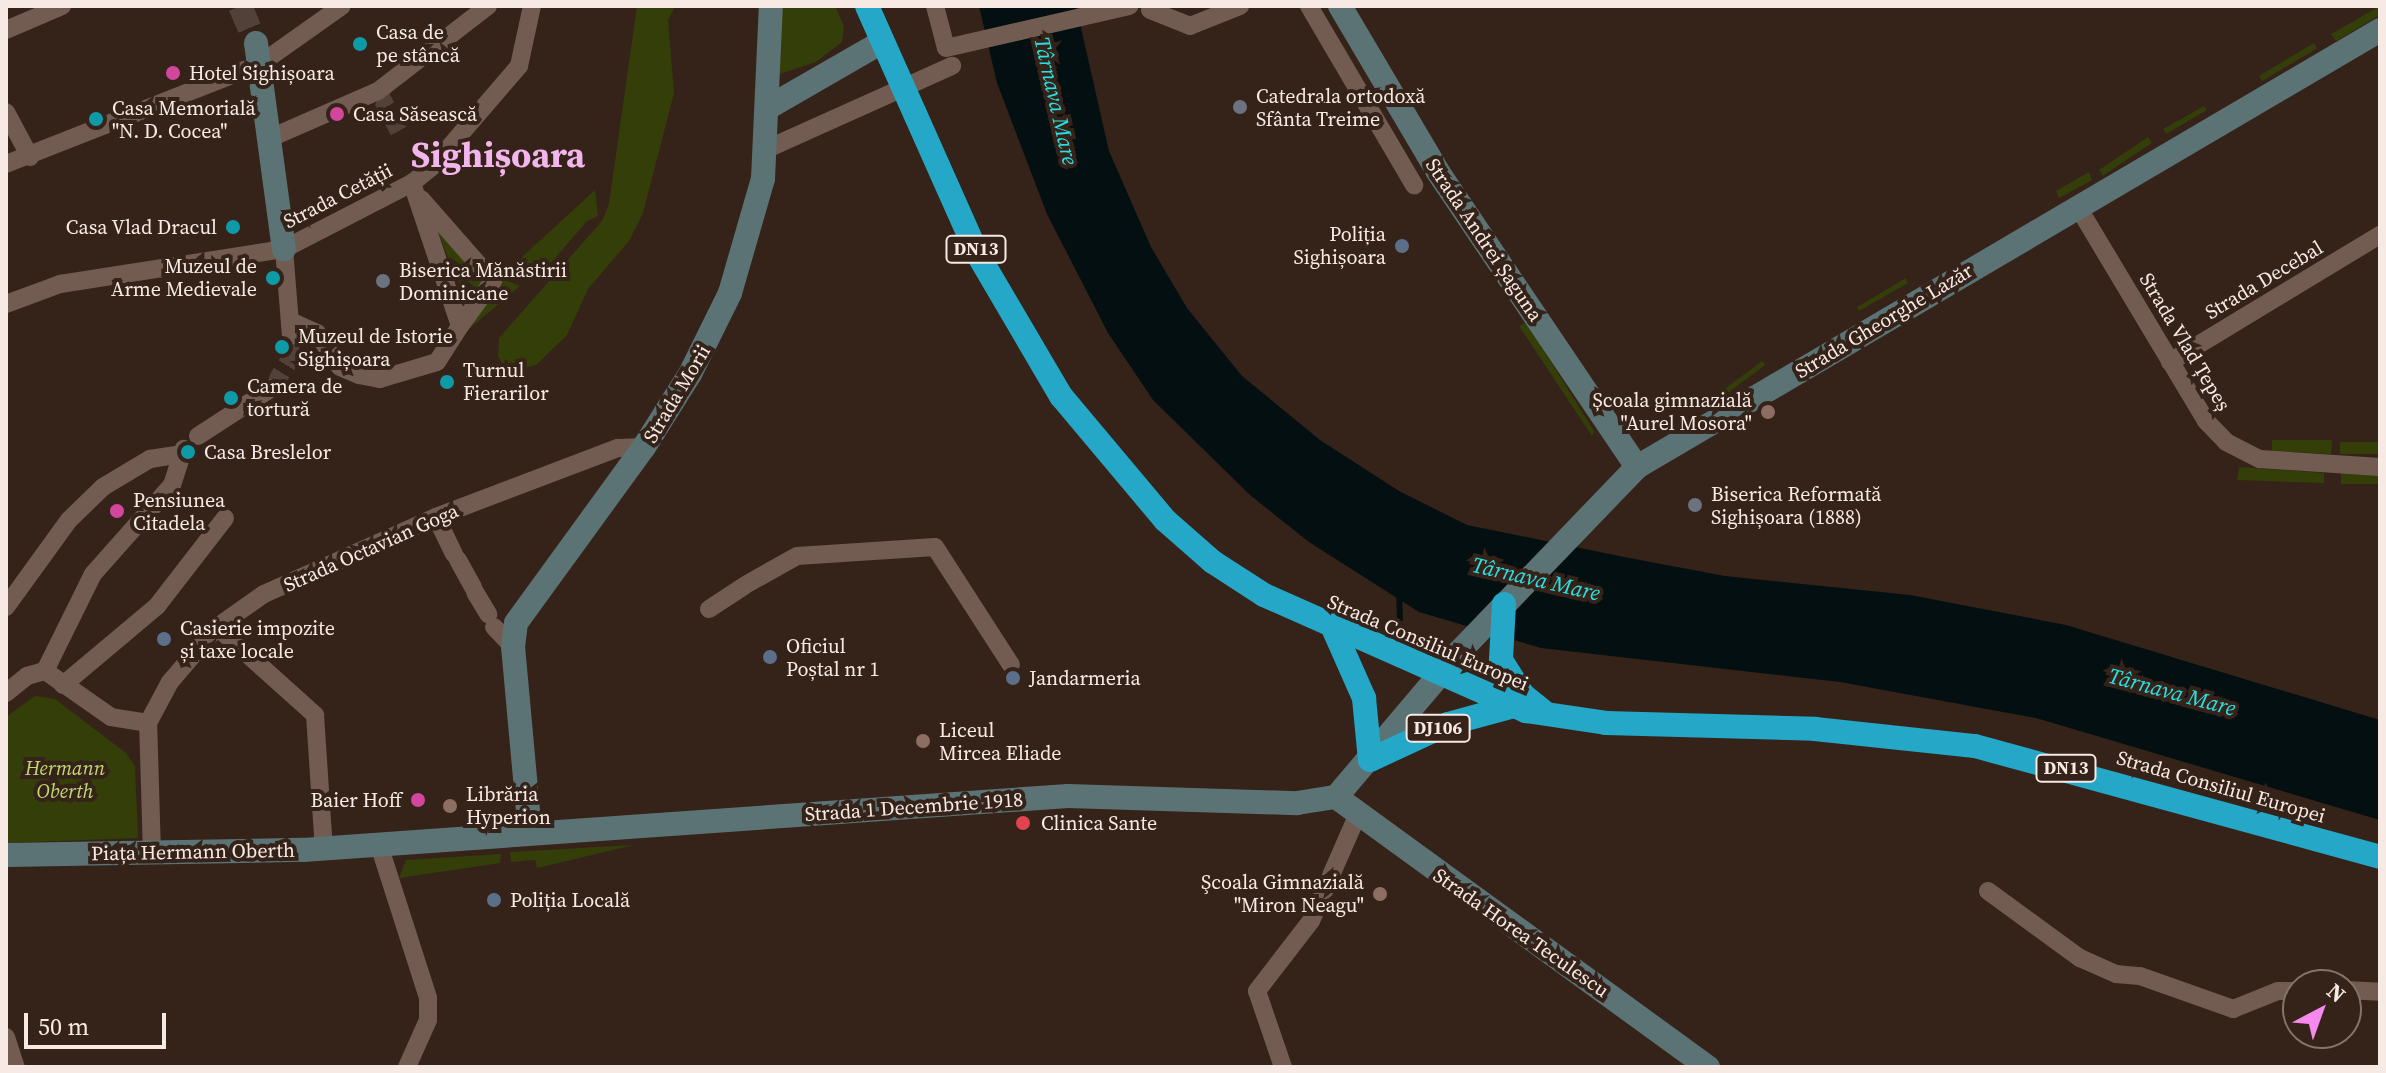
<!DOCTYPE html>
<html>
<head>
<meta charset="utf-8">
<style>
	body { margin:0 }
	#map { position:relative; width:2386px; height:1073px; overflow:hidden; background:#35231a; font-family:"Source Serif 4",serif }
	div>[style] { position:absolute }
	[style*='--x'] { left:calc(var(--x)*1px); top:calc(var(--y)*1px); width:calc(var(--w)*1px); rotate:calc(var(--a)*1deg) }
	.green>* { inset:0; background:#343e09; transform-origin:0 0 }
	.water>* { inset:0; background:#030f10 }
	.stream>* { height:6px; margin:-3px; padding:0 3px; transform-origin:3px; border-radius:3px; background:#030f10 }
	.street-tunnel>* { height:18px; margin-top:-9px; transform-origin:0; background:repeating-linear-gradient(90deg,#524138 0 18px,transparent 0 27px) }
	.secondary-tunnel>* { height:24px; margin-top:-12px; transform-origin:0; background:repeating-linear-gradient(90deg,#524138 0 24px,transparent 0 36px) }
	.street>* { height:18px; margin:-9px; padding:0 9px; transform-origin:9px; border-radius:9px; background:#725c52 }
	.secondary>* { height:24px; margin:-12px; padding:0 12px; transform-origin:12px; border-radius:12px; background:#5b7375 }
	.highway>* { height:24px; margin:-12px; padding:0 12px; transform-origin:12px; border-radius:12px; background:#25a8c8 }
	.dots>* { width:22px; height:22px; translate:-50% -50%; box-sizing:border-box; border:4px solid #35231a; border-radius:50% }
	span { translate:-50% -50%; white-space:nowrap; text-align:center; line-height:1.15; -webkit-text-stroke:8px #35231a; paint-order:stroke }
	.shield-label span { padding:2px 6px; background:#35231a; border:2px solid; border-radius:6px; -webkit-text-stroke-width:0 }
	.shield-label { font-size:18px; color:#f7eae4; font-weight:700 }
	.poi-label { font-size:20px; color:#f7eae4 }
	.left { translate:0 -50%; text-align:left }
	.right { translate:-100% -50%; text-align:right }
	.street-label { font-size:20px; color:#f7eae4 }
	.park-label { font-size:20px; color:#c2d96f; font-style:italic }
	.water-label { font-size:22px; color:#27e1e4; font-style:italic }
	.town-label { font-size:36px; color:#f2b5ec; font-weight:700 }
	.frame { position:absolute; inset:0; border:8px solid #f7eae4; pointer-events:none }
	.north { position:absolute; left:2282px; top:969px; width:80px; height:80px; box-sizing:border-box; background:#35231a; border:2px solid #83736b; border-radius:50%; rotate:41deg; font-size:22px; font-weight:700; line-height:32px; text-align:center; color:#f7eae4 }
	.north::after { content:''; display:block; margin:auto; width:28px; height:36px; background:#f689ee; clip-path:polygon(50% 0,100% 100%,50% 72%,0 100%) }
	.scale { position:absolute; left:24px; top:1013px; width:142px; height:36px; box-sizing:border-box; border:4px solid #f7eae4; border-top:0; padding-left:10px; font-size:24px; line-height:28px; white-space:nowrap; color:#f7eae4; -webkit-text-stroke:6px #35231a; paint-order:stroke }
</style>
</head>
<body>
<div id="map">
	<div class="green">
		<div style="clip-path:polygon(637px 6px,675px 6px,668px 20px,674px 93px,643px 213px,629px 241px,588px 289px,567px 335px,536px 365px,507px 372px,498px 356px,499px 338px,602px 221px,609px 204px)"></div>
		<div style="clip-path:polygon(774px 6px,835px 6px,844px 26px,842px 42px,816px 62px,780px 74px)"></div>
		<div style="clip-path:polygon(2380px 6px,2380px 15px,2336px 41px,2331px 34px)"></div>
		<div style="left:2314px;top:43px;width:6px;height:64px;rotate:59deg"></div>
		<div style="clip-path:polygon(2204px 106px,2207px 110px,2166px 134px,2163px 129px)"></div>
		<div style="left:2148px;top:137px;width:7px;height:59px;rotate:56deg"></div>
		<div style="clip-path:polygon(2089px 172px,2092px 180px,2059px 198px,2056px 191px)"></div>
		<div style="clip-path:polygon(595px 190px,598px 216px,587px 221px,538px 278px,509px 269px)"></div>
		<div style="clip-path:polygon(434px 224px,483px 281px,471px 294px,463px 292px)"></div>
		<div style="clip-path:polygon(501px 278px,520px 286px,457px 339px)"></div>
		<div style="clip-path:polygon(1906px 278px,1908px 283px,1859px 311px,1857px 307px)"></div>
		<div style="clip-path:polygon(1526px 322px,1594px 431px,1592px 436px,1519px 326px)"></div>
		<div style="left:1762px;top:361px;width:5px;height:57px;rotate:53deg"></div>
		<div style="clip-path:polygon(2272px 440px,2332px 440px,2331px 454px,2272px 451px)"></div>
		<div style="left:2340px;top:442px;width:40px;height:12px"></div>
		<div style="clip-path:polygon(2239px 467px,2324px 473px,2324px 483px,2237px 480px)"></div>
		<div style="left:2341px;top:473px;width:39px;height:11px"></div>
		<div style="clip-path:polygon(35px 696px,55px 699px,126px 753px,135px 766px,138px 838px,6px 843px,6px 717px)"></div>
		<div style="clip-path:polygon(634px 845px,537px 868px,535px 860px,511px 862px,510px 852px)"></div>
		<div style="clip-path:polygon(501px 854px,500px 863px,399px 878px,406px 860px)"></div>
	</div>
	<div class="water">
		<div style="clip-path:polygon(979px 6px,1076px 6px,1109px 151px,1151px 247px,1187px 308px,1242px 376px,1320px 440px,1399px 491px,1467px 525px,1624px 557px,1725px 576px,1910px 595px,2066px 625px,2380px 720px,2380px 820px,2036px 718px,1840px 682px,1541px 648px,1419px 612px,1309px 542px,1250px 495px,1153px 400px,1108px 333px,1047px 214px,997px 83px)"></div>
	</div>
	<div class="stream">
		<div style="--x:1399;--y:591;--w:28;--a:88"></div>
	</div>
	<div class="street-tunnel">
		<div style="--x:378;--y:91;--w:50;--a:62.4"></div>
		<div style="--x:272;--y:388;--w:32;--a:-58"></div>
		<div style="--x:289;--y:361;--w:25;--a:-85"></div>
	</div>
	<div class="secondary-tunnel">
		<div style="--x:240;--y:6;--w:40;--a:66.6"></div>
	</div>
	<div class="street">
		<div style="--x:935;--y:6;--w:43;--a:75.3"></div>
		<div style="--x:946;--y:48;--w:188;--a:-12.9"></div>
		<div style="--x:1309;--y:6;--w:208;--a:59.6"></div>
		<div style="--x:1150;--y:10;--w:43;--a:21.8"></div>
		<div style="--x:1190;--y:26;--w:54;--a:-21.8"></div>
		<div style="--x:6;--y:30;--w:61;--a:-23.2"></div>
		<div style="--x:6;--y:112;--w:51;--a:61.9"></div>
		<div style="--x:268;--y:139;--w:120;--a:-23.6"></div>
		<div style="--x:378;--y:91;--w:139;--a:-37.7"></div>
		<div style="--x:767;--y:149;--w:203;--a:-24.2"></div>
		<div style="--x:6;--y:164;--w:273;--a:-21.5"></div>
		<div style="--x:260;--y:64;--w:100;--a:-35.3"></div>
		<div style="--x:421;--y:199;--w:109;--a:48.7"></div>
		<div style="--x:493;--y:281;--w:56;--a:126.3"></div>
		<div style="--x:2078;--y:207;--w:249;--a:59.1"></div>
		<div style="--x:2206;--y:421;--w:29;--a:46"></div>
		<div style="--x:2226;--y:442;--w:38;--a:27"></div>
		<div style="--x:2260;--y:459;--w:120;--a:3.8"></div>
		<div style="--x:284;--y:249;--w:87;--a:85.4"></div>
		<div style="--x:6;--y:304;--w:58;--a:-20.3"></div>
		<div style="--x:60;--y:284;--w:227;--a:-8.9"></div>
		<div style="--x:284;--y:249;--w:144;--a:-27.3"></div>
		<div style="--x:412;--y:183;--w:27;--a:-39"></div>
		<div style="--x:433;--y:166;--w:132;--a:-49.3"></div>
		<div style="--x:519;--y:66;--w:61;--a:-77.8"></div>
		<div style="--x:290;--y:321;--w:30;--a:24"></div>
		<div style="--x:317;--y:333;--w:41;--a:55.9"></div>
		<div style="--x:340;--y:367;--w:21;--a:23"></div>
		<div style="--x:359;--y:375;--w:21;--a:11"></div>
		<div style="--x:380;--y:379;--w:59;--a:-16.6"></div>
		<div style="--x:437;--y:362;--w:43;--a:-57.4"></div>
		<div style="--x:460;--y:326;--w:151;--a:-108.6"></div>
		<div style="--x:2170;--y:362;--w:245;--a:-31.2"></div>
		<div style="--x:198;--y:436;--w:88;--a:-33"></div>
		<div style="--x:436;--y:517;--w:41;--a:64.1"></div>
		<div style="--x:458;--y:560;--w:31;--a:61"></div>
		<div style="--x:747;--y:584;--w:57;--a:-29.2"></div>
		<div style="--x:797;--y:556;--w:138;--a:-3.7"></div>
		<div style="--x:935;--y:547;--w:140;--a:57.2"></div>
		<div style="--x:475;--y:592;--w:26;--a:59"></div>
		<div style="--x:6;--y:607;--w:107;--a:-54.1"></div>
		<div style="--x:69;--y:520;--w:47;--a:-44.1"></div>
		<div style="--x:103;--y:487;--w:55;--a:-30.8"></div>
		<div style="--x:150;--y:459;--w:30;--a:-9"></div>
		<div style="--x:709;--y:609;--w:42;--a:-33.3"></div>
		<div style="--x:217;--y:627;--w:132;--a:41.9"></div>
		<div style="--x:315;--y:715;--w:134;--a:86.2"></div>
		<div style="--x:494;--y:627;--w:28;--a:46"></div>
		<div style="--x:63;--y:685;--w:123;--a:-40"></div>
		<div style="--x:157;--y:606;--w:111;--a:-52.3"></div>
		<div style="--x:6;--y:693;--w:27;--a:-39"></div>
		<div style="--x:27;--y:676;--w:19;--a:-16"></div>
		<div style="--x:148;--y:723;--w:37;--a:-171"></div>
		<div style="--x:111;--y:717;--w:80;--a:-145.1"></div>
		<div style="--x:45;--y:671;--w:108;--a:-63.7"></div>
		<div style="--x:93;--y:574;--w:119;--a:-48.4"></div>
		<div style="--x:172;--y:485;--w:38;--a:-72"></div>
		<div style="--x:379;--y:845;--w:161;--a:72.2"></div>
		<div style="--x:428;--y:998;--w:22;--a:90"></div>
		<div style="--x:428;--y:1020;--w:51;--a:114.1"></div>
		<div style="--x:152;--y:854;--w:131;--a:-91.7"></div>
		<div style="--x:148;--y:723;--w:47;--a:-61.8"></div>
		<div style="--x:170;--y:682;--w:72;--a:-49.5"></div>
		<div style="--x:217;--y:627;--w:57;--a:-35.1"></div>
		<div style="--x:264;--y:594;--w:188;--a:-24.1"></div>
		<div style="--x:436;--y:517;--w:195;--a:-20.8"></div>
		<div style="--x:618;--y:448;--w:26;--a:-2"></div>
		<div style="--x:1988;--y:891;--w:114;--a:36.1"></div>
		<div style="--x:2080;--y:958;--w:39;--a:24"></div>
		<div style="--x:2116;--y:974;--w:24;--a:5"></div>
		<div style="--x:2140;--y:976;--w:99;--a:19.5"></div>
		<div style="--x:2233;--y:1009;--w:48;--a:-21.8"></div>
		<div style="--x:2278;--y:991;--w:20;--a:0"></div>
		<div style="--x:2346;--y:990;--w:34;--a:3"></div>
		<div style="--x:6;--y:1037;--w:32;--a:72"></div>
		<div style="--x:1283;--y:1067;--w:80;--a:-108.9"></div>
		<div style="--x:1257;--y:991;--w:88;--a:-52.4"></div>
		<div style="--x:1311;--y:921;--w:115;--a:-66.3"></div>
	</div>
	<div class="secondary">
		<div style="--x:1340;--y:6;--w:193;--a:59.4"></div>
		<div style="--x:1438;--y:172;--w:356;--a:56"></div>
		<div style="--x:256;--y:43;--w:208;--a:82.3"></div>
		<div style="--x:769;--y:107;--w:130;--a:-29.9"></div>
		<div style="--x:1336;--y:797;--w:460;--a:36"></div>
		<div style="--x:530;--y:833;--w:187;--a:-95.2"></div>
		<div style="--x:513;--y:647;--w:24;--a:-83"></div>
		<div style="--x:516;--y:623;--w:218;--a:-54"></div>
		<div style="--x:644;--y:447;--w:86;--a:-57.8"></div>
		<div style="--x:690;--y:374;--w:90;--a:-63.7"></div>
		<div style="--x:730;--y:293;--w:119;--a:-73.9"></div>
		<div style="--x:763;--y:179;--w:173;--a:-87.4"></div>
		<div style="--x:6;--y:855;--w:297;--a:-1"></div>
		<div style="--x:303;--y:850;--w:767;--a:-4.04"></div>
		<div style="--x:1068;--y:796;--w:229;--a:1.8"></div>
		<div style="--x:1297;--y:803;--w:39;--a:-9"></div>
		<div style="--x:1336;--y:797;--w:190;--a:-49.7"></div>
		<div style="--x:1459;--y:652;--w:257;--a:-46.1"></div>
		<div style="--x:1637;--y:467;--w:862;--a:-30.46"></div>
	</div>
	<div class="highway">
		<div style="--x:867;--y:6;--w:270;--a:66"></div>
		<div style="--x:977;--y:253;--w:166;--a:59.6"></div>
		<div style="--x:1061;--y:396;--w:162;--a:50"></div>
		<div style="--x:1165;--y:520;--w:64;--a:41.2"></div>
		<div style="--x:1213;--y:562;--w:61;--a:32.9"></div>
		<div style="--x:1264;--y:595;--w:287;--a:23.9"></div>
		<div style="--x:1526;--y:711;--w:81;--a:8.5"></div>
		<div style="--x:1606;--y:723;--w:209;--a:1.6"></div>
		<div style="--x:1815;--y:729;--w:161;--a:6.1"></div>
		<div style="--x:1975;--y:746;--w:420;--a:15.3"></div>
		<div style="--x:1504;--y:604;--w:56;--a:93.1"></div>
		<div style="--x:1501;--y:660;--w:40;--a:58"></div>
		<div style="--x:1522;--y:694;--w:27;--a:39"></div>
		<div style="--x:1333;--y:628;--w:77;--a:66.1"></div>
		<div style="--x:1364;--y:698;--w:62;--a:84.5"></div>
		<div style="--x:1370;--y:760;--w:86;--a:-24.8"></div>
		<div style="--x:1448;--y:724;--w:64;--a:-15.3"></div>
	</div>
	<div class="dots">
		<div style="left:360px;top:44px;background:#0f9aa8"></div>
		<div style="left:173px;top:73px;background:#d1479c"></div>
		<div style="left:1240px;top:107px;background:#6b7280"></div>
		<div style="left:337px;top:114px;background:#d1479c"></div>
		<div style="left:96px;top:119px;background:#0f9aa8"></div>
		<div style="left:233px;top:227px;background:#0f9aa8"></div>
		<div style="left:1402px;top:246px;background:#5c6f8a"></div>
		<div style="left:273px;top:278px;background:#0f9aa8"></div>
		<div style="left:383px;top:281px;background:#6b7280"></div>
		<div style="left:282px;top:347px;background:#0f9aa8"></div>
		<div style="left:447px;top:382px;background:#0f9aa8"></div>
		<div style="left:231px;top:398px;background:#0f9aa8"></div>
		<div style="left:1768px;top:412px;background:#8d6e63"></div>
		<div style="left:188px;top:452px;background:#0f9aa8"></div>
		<div style="left:1695px;top:505px;background:#6b7280"></div>
		<div style="left:117px;top:511px;background:#d1479c"></div>
		<div style="left:164px;top:639px;background:#5c6f8a"></div>
		<div style="left:770px;top:657px;background:#5c6f8a"></div>
		<div style="left:1013px;top:678px;background:#5c6f8a"></div>
		<div style="left:923px;top:741px;background:#8d6e63"></div>
		<div style="left:418px;top:800px;background:#d1479c"></div>
		<div style="left:450px;top:806px;background:#8d6e63"></div>
		<div style="left:1023px;top:823px;background:#e0444e"></div>
		<div style="left:1380px;top:894px;background:#8d6e63"></div>
		<div style="left:494px;top:900px;background:#5c6f8a"></div>
	</div>
	<div class="shield-label">
		<span style="left:976px;top:249px">DN13</span>
		<span style="left:1438px;top:728px">DJ106</span>
		<span style="left:2066px;top:768px">DN13</span>
	</div>
	<div class="poi-label">
		<span class="left" style="left:376px;top:44px">Casa de<br>pe stâncă</span>
		<span class="left" style="left:189px;top:73px">Hotel Sighișoara</span>
		<span class="left" style="left:1256px;top:108px">Catedrala ortodoxă<br>Sfânta Treime</span>
		<span class="left" style="left:112px;top:120px">Casa Memorială<br>"N. D. Cocea"</span>
		<span class="left" style="left:353px;top:114px">Casa Săsească</span>
		<span class="right" style="left:217px;top:227px">Casa Vlad Dracul</span>
		<span class="right" style="left:1386px;top:246px">Poliția<br>Sighișoara</span>
		<span class="right" style="left:257px;top:278px">Muzeul de<br>Arme Medievale</span>
		<span class="left" style="left:399px;top:282px">Biserica Mănăstirii<br>Dominicane</span>
		<span class="left" style="left:298px;top:348px">Muzeul de Istorie<br>Sighișoara</span>
		<span class="left" style="left:463px;top:382px">Turnul<br>Fierarilor</span>
		<span class="left" style="left:247px;top:398px">Camera de<br>tortură</span>
		<span class="right" style="left:1752px;top:412px">Școala gimnazială<br>"Aurel Mosora"</span>
		<span class="left" style="left:204px;top:452px">Casa Breslelor</span>
		<span class="left" style="left:1711px;top:506px">Biserica Reformată<br>Sighișoara (1888)</span>
		<span class="left" style="left:133px;top:512px">Pensiunea<br>Citadela</span>
		<span class="left" style="left:180px;top:640px">Casierie impozite<br>și taxe locale</span>
		<span class="left" style="left:786px;top:658px">Oficiul<br>Poștal nr 1</span>
		<span class="left" style="left:1029px;top:678px">Jandarmeria</span>
		<span class="left" style="left:939px;top:742px">Liceul<br>Mircea Eliade</span>
		<span class="left" style="left:466px;top:806px">Librăria<br>Hyperion</span>
		<span class="right" style="left:402px;top:800px">Baier Hoff</span>
		<span class="left" style="left:1041px;top:823px">Clinica Sante</span>
		<span class="right" style="left:1364px;top:894px">Şcoala Gimnazială<br>"Miron Neagu"</span>
		<span class="left" style="left:510px;top:900px">Poliția Locală</span>
	</div>
	<div class="street-label">
		<span style="left:338px;top:196px;rotate:-27deg">Strada Cetății</span>
		<span style="left:1484px;top:240px;rotate:56deg">Strada Andrei Șaguna</span>
		<span style="left:2264px;top:280px;rotate:-31deg">Strada Decebal</span>
		<span style="left:1884px;top:321px;rotate:-31deg">Strada Gheorghe Lazăr</span>
		<span style="left:2185px;top:342px;rotate:59deg">Strada Vlad Țepeș</span>
		<span style="left:677px;top:394px;rotate:-59deg">Strada Morii</span>
		<span style="left:371px;top:548px;rotate:-24deg">Strada Octavian Goga</span>
		<span style="left:1428px;top:643px;rotate:23deg">Strada Consiliul Europei</span>
		<span style="left:2221px;top:787px;rotate:16deg">Strada Consiliul Europei</span>
		<span style="left:914px;top:807px;rotate:-4deg">Strada 1 Decembrie 1918</span>
		<span style="left:193px;top:852px;rotate:-1deg">Piața Hermann Oberth</span>
		<span style="left:1521px;top:933px;rotate:35deg">Strada Horea Teculescu</span>
	</div>
	<div class="park-label">
		<span style="left:65px;top:780px">Hermann<br>Oberth</span>
	</div>
	<div class="water-label">
		<span style="left:1056px;top:101px;rotate:77deg">Târnava Mare</span>
		<span style="left:1536px;top:579px;rotate:13deg">Târnava Mare</span>
		<span style="left:2172px;top:692px;rotate:15deg">Târnava Mare</span>
	</div>
	<div class="town-label">
		<span style="left:498px;top:155px">Sighișoara</span>
	</div>
	<div class="frame"></div>
	<div class="north">N</div>
	<div class="scale">50 m</div>
</div>
</body>
</html>
